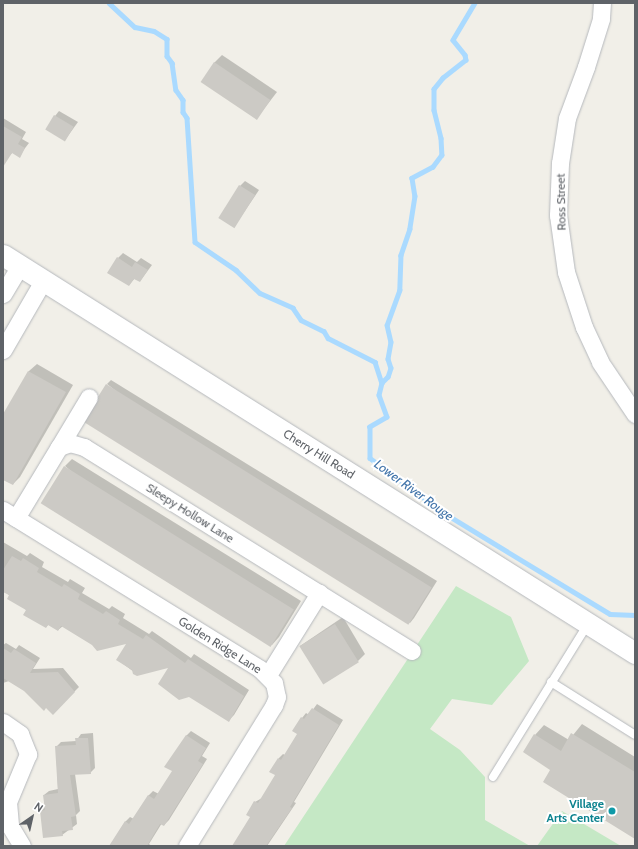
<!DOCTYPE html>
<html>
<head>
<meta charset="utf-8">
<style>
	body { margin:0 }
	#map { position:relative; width:638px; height:849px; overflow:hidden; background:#f1efe8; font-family:Cabin,sans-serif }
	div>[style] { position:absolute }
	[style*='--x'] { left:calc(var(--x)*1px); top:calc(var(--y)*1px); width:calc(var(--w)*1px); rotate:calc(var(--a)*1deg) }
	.green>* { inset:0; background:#c5e8c5 }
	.shadow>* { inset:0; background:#0003 }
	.stream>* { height:4.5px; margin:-2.25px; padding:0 2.25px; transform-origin:2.25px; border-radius:2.25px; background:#aadaff }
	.building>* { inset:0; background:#cccac5; transform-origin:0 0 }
	.roads { filter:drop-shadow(0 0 1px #b5b8bc) drop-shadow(0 0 1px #b5b8bc) }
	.service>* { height:8px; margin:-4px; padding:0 4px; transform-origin:4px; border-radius:4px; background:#fff }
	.minor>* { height:17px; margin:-8.5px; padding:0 8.5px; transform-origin:8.5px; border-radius:8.5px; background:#fff }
	.tertiary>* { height:21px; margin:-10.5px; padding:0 10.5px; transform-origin:10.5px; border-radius:10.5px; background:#fff }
	.dots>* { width:11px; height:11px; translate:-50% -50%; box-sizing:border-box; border:2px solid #fff; border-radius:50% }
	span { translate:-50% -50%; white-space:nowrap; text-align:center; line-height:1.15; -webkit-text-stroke:4px #fff; paint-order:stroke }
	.street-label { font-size:12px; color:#5f6368 }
	.culture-label { font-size:12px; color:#0d838f; font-weight:700 }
	.right { translate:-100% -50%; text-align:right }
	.water-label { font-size:13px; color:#4174aa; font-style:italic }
	.frame { position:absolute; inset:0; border:4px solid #5f6368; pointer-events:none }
	.north { position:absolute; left:12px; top:797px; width:40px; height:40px; -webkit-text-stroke:3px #fff; paint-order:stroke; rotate:34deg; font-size:11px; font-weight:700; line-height:16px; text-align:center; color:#5f6368 }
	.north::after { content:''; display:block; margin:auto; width:14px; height:18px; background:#5f6368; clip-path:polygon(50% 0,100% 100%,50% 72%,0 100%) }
</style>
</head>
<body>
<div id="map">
	<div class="green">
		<div style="clip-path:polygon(456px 586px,511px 617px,529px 661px,492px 705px,452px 699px,430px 729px,460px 750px,485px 777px,485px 820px,530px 846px,284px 846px)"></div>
		<div style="clip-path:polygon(562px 811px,621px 846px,537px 846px)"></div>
	</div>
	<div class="shadow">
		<div style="clip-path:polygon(222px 55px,277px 92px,257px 118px,214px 63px)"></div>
		<div style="clip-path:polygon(59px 111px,78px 122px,65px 140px,55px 116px)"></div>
		<div style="clip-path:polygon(3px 118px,26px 132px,22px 139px,29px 143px,19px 156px,13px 152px,8px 157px,3px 153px)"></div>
		<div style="clip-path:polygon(245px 181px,259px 190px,234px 227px,240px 186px)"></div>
		<div style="clip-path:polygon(123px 253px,137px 262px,141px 258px,152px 265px,140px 281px,135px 278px,129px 285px,118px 258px)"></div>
		<div style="clip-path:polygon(37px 364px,73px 385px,20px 477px,13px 484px,3px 478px,3px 417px,29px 371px)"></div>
		<div style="clip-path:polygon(111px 380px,437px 581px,414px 618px,410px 623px,107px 384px)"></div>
		<div style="clip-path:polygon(72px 459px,301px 601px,279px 637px,272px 645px,65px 466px)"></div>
		<div style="clip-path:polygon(3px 542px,27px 556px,30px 553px,44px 562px,42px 567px,68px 582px,70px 579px,85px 588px,82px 593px,109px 609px,112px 606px,125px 614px,123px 618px,149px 634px,152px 631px,191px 658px,194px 654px,249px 690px,234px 715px,229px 720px,171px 666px,138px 675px,118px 660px,128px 643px,93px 644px,63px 626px,58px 630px,49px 624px,46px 627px,3px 590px)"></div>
		<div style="clip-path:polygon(343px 617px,365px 654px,358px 661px,300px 646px)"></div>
		<div style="clip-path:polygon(6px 643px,16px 649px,19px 645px,40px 658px,33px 669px,63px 668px,79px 687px,53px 713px,24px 690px,9px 681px,3px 683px,3px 645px)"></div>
		<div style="clip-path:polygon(317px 704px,343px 720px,294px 802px,296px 803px,267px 846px,233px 846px,251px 817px,255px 802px,262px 798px,276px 775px,279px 758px,283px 754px,285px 755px,298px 734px,302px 718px,306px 713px,309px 715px)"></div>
		<div style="clip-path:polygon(582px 724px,635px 757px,635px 838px,552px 770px,535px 735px,544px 725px,569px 740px)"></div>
		<div style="clip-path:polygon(191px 731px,210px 743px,202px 756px,207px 759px,169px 820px,164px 825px,162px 823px,149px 844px,152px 846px,110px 846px,125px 822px,130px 817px,134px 819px,148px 796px,153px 791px,159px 794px,173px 771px,186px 736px)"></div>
		<div style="clip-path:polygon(93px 733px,95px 768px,90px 773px,75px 774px,80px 811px,76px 815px,77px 824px,62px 835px,41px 811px,45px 807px,44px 795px,49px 791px,58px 789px,56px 747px,61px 742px,76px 741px,81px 734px)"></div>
	</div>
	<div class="stream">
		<div style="--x:109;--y:3;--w:35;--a:43"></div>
		<div style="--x:135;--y:27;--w:19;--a:12"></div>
		<div style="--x:154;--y:31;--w:15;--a:32"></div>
		<div style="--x:167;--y:39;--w:17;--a:90"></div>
		<div style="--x:167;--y:56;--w:9;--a:54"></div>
		<div style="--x:172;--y:63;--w:27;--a:82"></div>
		<div style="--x:176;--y:90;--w:12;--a:55"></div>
		<div style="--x:183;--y:100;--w:12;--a:90"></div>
		<div style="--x:183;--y:112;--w:7;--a:56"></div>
		<div style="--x:187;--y:118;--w:124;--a:86.3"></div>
		<div style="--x:195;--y:242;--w:50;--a:34.3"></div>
		<div style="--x:236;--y:270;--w:33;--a:44"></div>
		<div style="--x:260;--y:293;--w:36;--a:24"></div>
		<div style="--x:293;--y:308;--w:14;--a:56"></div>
		<div style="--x:301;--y:320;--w:25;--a:26"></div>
		<div style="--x:324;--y:331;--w:8;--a:60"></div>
		<div style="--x:328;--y:338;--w:53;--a:27.1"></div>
		<div style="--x:375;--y:362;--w:22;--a:72"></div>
		<div style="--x:475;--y:3;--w:43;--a:120.7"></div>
		<div style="--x:453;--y:40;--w:19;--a:51"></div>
		<div style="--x:465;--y:55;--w:5;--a:79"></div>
		<div style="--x:466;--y:60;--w:29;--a:142"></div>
		<div style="--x:443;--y:78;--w:14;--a:129"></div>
		<div style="--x:434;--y:89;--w:21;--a:90"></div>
		<div style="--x:434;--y:110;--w:29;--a:76"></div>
		<div style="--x:441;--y:138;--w:17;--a:87"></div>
		<div style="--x:442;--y:155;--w:15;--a:127"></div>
		<div style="--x:433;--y:167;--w:24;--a:152"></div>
		<div style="--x:412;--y:178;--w:18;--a:81"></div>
		<div style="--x:415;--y:196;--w:33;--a:99"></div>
		<div style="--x:410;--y:229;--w:28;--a:109"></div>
		<div style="--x:401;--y:255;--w:35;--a:92"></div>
		<div style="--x:400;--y:290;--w:37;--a:110"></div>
		<div style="--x:387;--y:325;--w:17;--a:77"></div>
		<div style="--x:391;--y:342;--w:17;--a:100"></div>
		<div style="--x:388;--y:359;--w:9;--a:72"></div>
		<div style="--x:391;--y:368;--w:9;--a:108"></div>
		<div style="--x:388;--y:377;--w:8;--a:135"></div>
		<div style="--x:382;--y:383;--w:12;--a:104"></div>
		<div style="--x:379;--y:395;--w:23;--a:70"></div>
		<div style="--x:387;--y:417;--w:20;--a:150"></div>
		<div style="--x:370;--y:427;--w:31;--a:90"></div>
		<div style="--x:370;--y:458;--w:92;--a:36.6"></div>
		<div style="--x:444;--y:513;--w:194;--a:31.3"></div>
		<div style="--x:610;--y:614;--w:25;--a:2"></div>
	</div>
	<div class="building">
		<div style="left:214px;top:62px;width:68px;height:24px;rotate:34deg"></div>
		<div style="left:54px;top:115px;width:23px;height:17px;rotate:31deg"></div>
		<div style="clip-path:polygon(3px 126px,22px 137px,18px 144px,25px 148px,20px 158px,12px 153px,3px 167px)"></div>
		<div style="left:239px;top:185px;width:19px;height:39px;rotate:32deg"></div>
		<div style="clip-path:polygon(117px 257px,132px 267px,135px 262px,148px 270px,140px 282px,134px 279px,129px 286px,107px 273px)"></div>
		<div style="clip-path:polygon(28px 371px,66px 392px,13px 485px,3px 480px,3px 414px)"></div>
		<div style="left:106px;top:384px;width:384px;height:44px;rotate:32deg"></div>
		<div style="left:64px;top:466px;width:271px;height:44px;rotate:32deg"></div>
		<div style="clip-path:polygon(12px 556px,21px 561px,23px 558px,39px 568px,37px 572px,62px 587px,64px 584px,80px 594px,78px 599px,103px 614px,106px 611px,120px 620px,118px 624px,143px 639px,146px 635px,185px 663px,188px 659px,244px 696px,229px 722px,189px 697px,179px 700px,158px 684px,168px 668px,137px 676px,133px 674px,132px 670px,116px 660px,126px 644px,97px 651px,92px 645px,61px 626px,58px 631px,48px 625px,46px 628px,23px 615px,26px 610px,7px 599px,9px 595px,3px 592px,3px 570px)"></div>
		<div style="left:335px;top:624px;width:45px;height:42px;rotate:58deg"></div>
		<div style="clip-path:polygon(3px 648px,11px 653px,14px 649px,36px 663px,30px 673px,58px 672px,75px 692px,53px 715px,46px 708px,44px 711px,24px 691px,3px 678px)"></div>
		<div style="clip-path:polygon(312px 708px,339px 725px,290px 807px,292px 808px,266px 846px,232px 846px,250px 817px,246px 815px,254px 801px,258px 803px,275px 775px,269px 772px,278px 758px,281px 760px,297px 734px,292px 731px,301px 717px,304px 719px)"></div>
		<div style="clip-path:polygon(571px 733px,635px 772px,635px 839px,543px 782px,550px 770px,523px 752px,534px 734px,561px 751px)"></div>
		<div style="clip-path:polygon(186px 735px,206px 748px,198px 761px,203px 764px,164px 826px,160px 824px,147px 846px,109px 846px,125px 821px,129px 824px,148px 795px,154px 799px,172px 771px,164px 767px)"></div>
		<div style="clip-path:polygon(75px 738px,88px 738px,91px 774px,70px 775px,76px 816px,71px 817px,73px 830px,62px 831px,63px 836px,43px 838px,40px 811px,45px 810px,43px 795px,58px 793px,55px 746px,76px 745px)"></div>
	</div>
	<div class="roads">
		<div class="service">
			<div style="--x:551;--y:682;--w:99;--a:32.2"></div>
			<div style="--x:493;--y:777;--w:180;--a:-58.2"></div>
		</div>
		<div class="minor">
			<div style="--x:602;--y:3;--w:16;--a:94"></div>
			<div style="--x:601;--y:19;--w:50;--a:107.4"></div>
			<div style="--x:586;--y:67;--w:54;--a:110.4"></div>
			<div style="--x:567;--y:118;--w:46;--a:98.8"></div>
			<div style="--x:560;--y:163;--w:52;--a:92.2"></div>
			<div style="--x:558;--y:215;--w:58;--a:82"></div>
			<div style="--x:566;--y:272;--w:58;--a:71.9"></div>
			<div style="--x:584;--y:327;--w:38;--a:65"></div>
			<div style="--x:600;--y:362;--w:63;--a:56.1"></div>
			<div style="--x:3;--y:294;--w:33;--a:-59"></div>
			<div style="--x:3;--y:350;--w:80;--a:-59.9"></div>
			<div style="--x:59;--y:447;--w:58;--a:-59"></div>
			<div style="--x:3;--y:510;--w:302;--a:31.7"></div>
			<div style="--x:260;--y:669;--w:20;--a:45"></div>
			<div style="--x:274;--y:683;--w:14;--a:78"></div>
			<div style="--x:277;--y:697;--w:9;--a:111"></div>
			<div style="--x:274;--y:705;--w:166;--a:121.7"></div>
			<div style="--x:16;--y:518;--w:83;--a:-58.8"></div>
			<div style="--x:59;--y:447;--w:12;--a:-20"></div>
			<div style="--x:70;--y:443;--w:15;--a:16"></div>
			<div style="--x:84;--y:447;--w:386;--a:31.9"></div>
			<div style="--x:268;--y:675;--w:97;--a:-58.1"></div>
			<div style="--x:3;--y:722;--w:21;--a:35"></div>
			<div style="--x:20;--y:734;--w:22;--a:68"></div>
			<div style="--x:28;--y:754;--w:52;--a:112.6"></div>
			<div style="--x:8;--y:802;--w:24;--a:85"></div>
			<div style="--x:10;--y:826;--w:23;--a:59"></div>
		</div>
		<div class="tertiary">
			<div style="--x:3;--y:255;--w:747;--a:32.2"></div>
		</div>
	</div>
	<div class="dots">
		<div style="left:612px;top:811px;background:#0f9aa8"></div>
	</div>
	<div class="street-label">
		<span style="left:561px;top:202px;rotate:-91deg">Ross Street</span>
		<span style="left:319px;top:454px;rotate:32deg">Cherry Hill Road</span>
		<span style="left:190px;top:513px;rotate:32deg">Sleepy Hollow Lane</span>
		<span style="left:220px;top:645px;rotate:32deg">Golden Ridge Lane</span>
	</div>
	<div class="culture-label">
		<span class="right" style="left:604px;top:811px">Village<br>Arts Center</span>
	</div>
	<div class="water-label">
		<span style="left:414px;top:490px;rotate:36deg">Lower River Rouge</span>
	</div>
	<div class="frame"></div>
	<div class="north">N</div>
</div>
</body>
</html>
